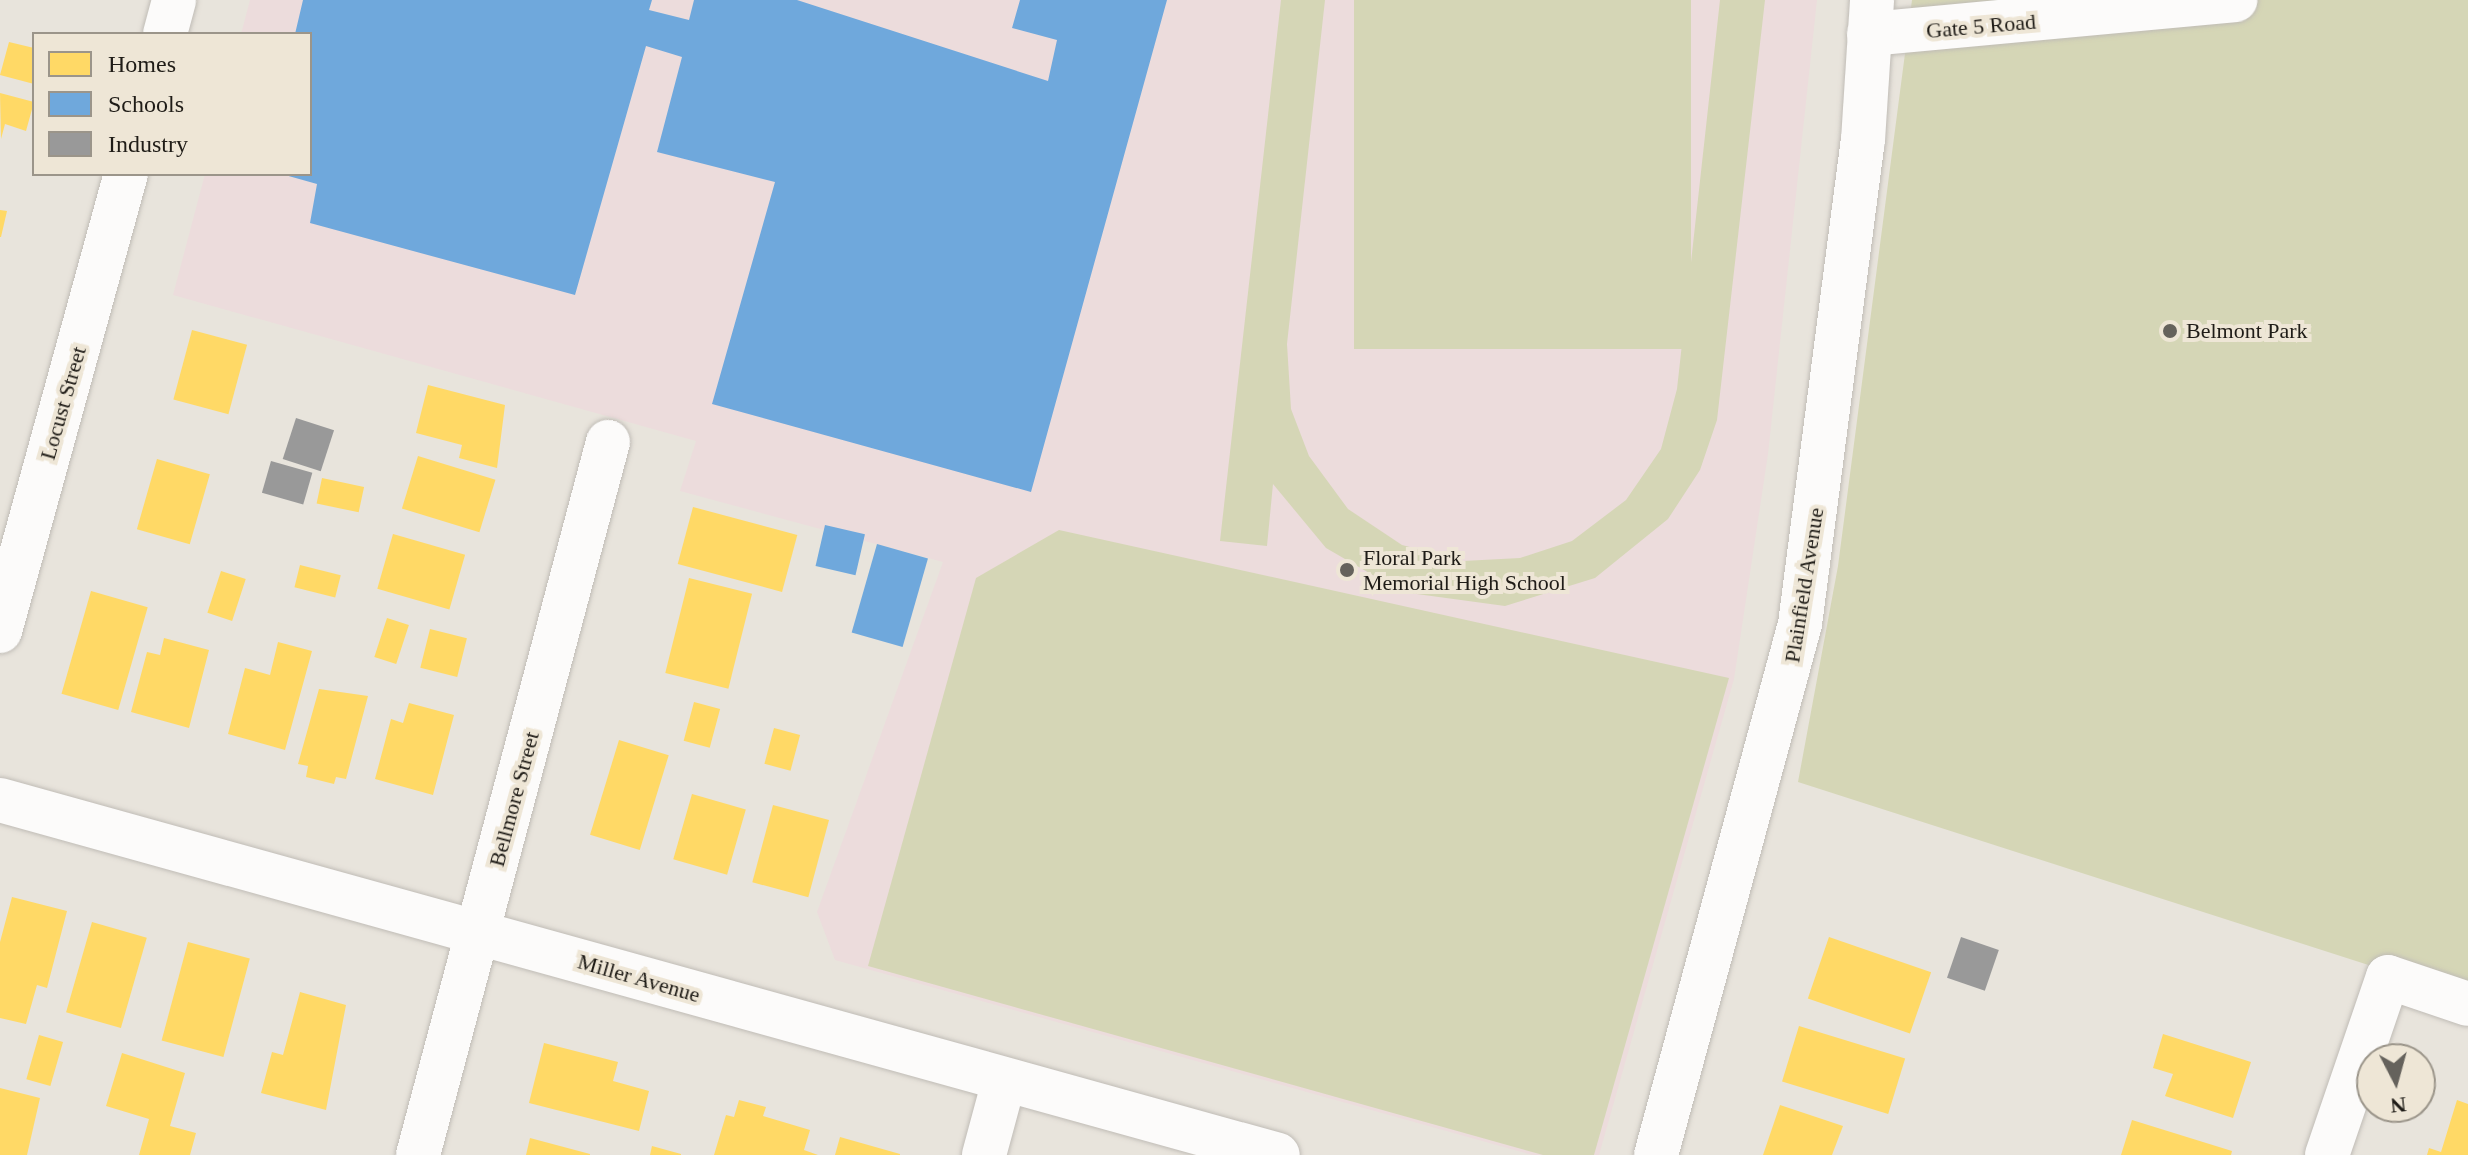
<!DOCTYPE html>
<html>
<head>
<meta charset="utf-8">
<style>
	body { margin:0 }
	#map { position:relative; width:2468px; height:1155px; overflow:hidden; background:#e8e4dc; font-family:Georgia,serif }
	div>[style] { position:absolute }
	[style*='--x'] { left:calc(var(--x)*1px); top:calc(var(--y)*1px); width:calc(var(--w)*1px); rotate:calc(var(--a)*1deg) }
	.education>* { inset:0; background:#ecdcdc }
	.green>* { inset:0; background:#d5d6b6; transform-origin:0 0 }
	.homes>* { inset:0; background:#ffd966; transform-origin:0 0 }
	.schools>* { inset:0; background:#6fa8dc; transform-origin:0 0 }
	.industry>* { inset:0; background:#999; transform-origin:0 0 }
	.roads { filter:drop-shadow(0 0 2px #c0bcb6) drop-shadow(0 0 2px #c0bcb6) }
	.minor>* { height:44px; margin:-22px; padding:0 22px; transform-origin:22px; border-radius:22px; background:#fcfbfa }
	.secondary>* { height:44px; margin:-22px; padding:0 22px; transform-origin:22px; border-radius:22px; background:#fcfbfa }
	.dots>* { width:22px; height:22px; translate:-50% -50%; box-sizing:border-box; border:4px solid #eee6d6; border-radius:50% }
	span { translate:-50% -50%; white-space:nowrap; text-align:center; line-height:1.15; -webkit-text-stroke:8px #eee6d6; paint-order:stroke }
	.street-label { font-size:22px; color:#1f1c17 }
	.poi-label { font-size:22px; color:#1f1c17 }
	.left { translate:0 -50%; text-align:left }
	.legend { position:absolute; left:32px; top:32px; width:280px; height:144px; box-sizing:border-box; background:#eee6d6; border:2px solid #9b958a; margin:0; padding:10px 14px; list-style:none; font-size:24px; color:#1f1c17 }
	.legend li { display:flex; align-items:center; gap:16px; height:40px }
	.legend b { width:40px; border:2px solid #9b958a }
	.north { position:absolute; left:2356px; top:1043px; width:80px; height:80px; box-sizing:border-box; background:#eee6d6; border:2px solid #9b958a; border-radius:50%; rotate:174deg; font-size:22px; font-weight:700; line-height:32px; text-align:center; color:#1f1c17 }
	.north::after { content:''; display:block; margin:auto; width:28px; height:36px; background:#65625c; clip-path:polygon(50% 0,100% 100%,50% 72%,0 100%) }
</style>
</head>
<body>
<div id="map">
	<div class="education">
		<div style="clip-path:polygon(250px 0,1817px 0,1768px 454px,1734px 679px,1599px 1155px,1532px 1155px,835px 960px,817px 912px,943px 562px,680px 491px,696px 441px,173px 295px,205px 174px,310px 174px,310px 34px,241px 34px)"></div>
	</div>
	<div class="green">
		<div style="clip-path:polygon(1281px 0,1325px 0,1287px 344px,1291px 409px,1309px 456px,1348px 509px,1402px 545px,1463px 561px,1520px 558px,1572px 541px,1626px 500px,1661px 449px,1677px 389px,1720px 0,1765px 0,1717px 420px,1700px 470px,1668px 519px,1595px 578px,1505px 606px,1402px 592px,1326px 548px,1273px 484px,1267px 546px,1220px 541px)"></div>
		<div style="left:1354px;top:0;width:337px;height:349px"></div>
		<div style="clip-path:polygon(1912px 0,2468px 0,2468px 997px,1798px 782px,1838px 566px)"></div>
		<div style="clip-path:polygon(1059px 530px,1729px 678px,1594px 1155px,1543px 1155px,868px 966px,976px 578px)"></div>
	</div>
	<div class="homes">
		<div style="clip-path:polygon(9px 42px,34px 48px,34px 84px,0 75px)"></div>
		<div style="clip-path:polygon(0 93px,34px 102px,26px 131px,5px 124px,1px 139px)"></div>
		<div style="clip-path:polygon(0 210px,7px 211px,1px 237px,0 237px)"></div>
		<div style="left:192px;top:330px;width:57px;height:72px;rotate:15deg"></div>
		<div style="clip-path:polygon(428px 385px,505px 405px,497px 468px,459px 458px,462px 445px,416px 433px)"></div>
		<div style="left:418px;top:456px;width:81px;height:55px;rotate:17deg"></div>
		<div style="left:157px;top:459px;width:55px;height:73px;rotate:16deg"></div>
		<div style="left:322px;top:478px;width:43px;height:26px;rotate:12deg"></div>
		<div style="left:693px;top:507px;width:108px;height:59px;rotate:15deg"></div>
		<div style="left:393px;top:534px;width:75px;height:57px;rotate:16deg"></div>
		<div style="left:300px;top:565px;width:42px;height:23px;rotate:14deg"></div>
		<div style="left:221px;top:571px;width:26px;height:44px;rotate:18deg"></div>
		<div style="left:689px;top:578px;width:65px;height:98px;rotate:14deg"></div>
		<div style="left:91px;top:591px;width:59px;height:107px;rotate:16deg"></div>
		<div style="left:387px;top:618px;width:23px;height:41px;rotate:18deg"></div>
		<div style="left:430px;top:629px;width:38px;height:40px;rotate:14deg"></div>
		<div style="clip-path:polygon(164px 638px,209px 650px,189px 728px,131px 712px,147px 652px,160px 655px)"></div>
		<div style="clip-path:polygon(278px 642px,312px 651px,285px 750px,228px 734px,245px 668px,270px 675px)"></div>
		<div style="clip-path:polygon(319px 689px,368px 696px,346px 779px,336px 777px,334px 784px,306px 777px,308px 766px,298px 764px)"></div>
		<div style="left:694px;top:702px;width:27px;height:40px;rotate:15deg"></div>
		<div style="clip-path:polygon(409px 703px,454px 715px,433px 795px,375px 779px,391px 719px,403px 723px)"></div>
		<div style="left:774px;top:728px;width:27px;height:37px;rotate:15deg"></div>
		<div style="left:619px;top:740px;width:52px;height:99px;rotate:17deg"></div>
		<div style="left:692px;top:794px;width:56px;height:68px;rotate:16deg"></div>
		<div style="left:773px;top:805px;width:58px;height:80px;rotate:15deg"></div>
		<div style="clip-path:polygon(12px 897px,67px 911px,47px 988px,37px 985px,26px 1024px,0 1018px,0 942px)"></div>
		<div style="left:92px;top:922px;width:57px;height:94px;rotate:16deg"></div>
		<div style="left:1829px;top:937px;width:108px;height:65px;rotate:19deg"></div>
		<div style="left:188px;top:942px;width:64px;height:102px;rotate:15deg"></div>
		<div style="clip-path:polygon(300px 992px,346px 1005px,326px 1110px,261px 1093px,272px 1052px,283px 1055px)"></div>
		<div style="left:1799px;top:1026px;width:111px;height:58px;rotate:17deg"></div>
		<div style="clip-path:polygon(2163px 1034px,2251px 1062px,2233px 1118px,2165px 1096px,2173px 1074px,2153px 1068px)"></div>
		<div style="left:39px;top:1035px;width:25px;height:46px;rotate:16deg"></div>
		<div style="clip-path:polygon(544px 1043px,618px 1062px,613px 1081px,649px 1091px,639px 1131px,529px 1103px)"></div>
		<div style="clip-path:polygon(122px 1053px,185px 1073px,170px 1126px,196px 1133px,190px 1155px,139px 1155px,149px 1119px,106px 1106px)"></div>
		<div style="clip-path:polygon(0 1088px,40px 1098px,27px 1155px,0 1155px)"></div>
		<div style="clip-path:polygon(739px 1100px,766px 1107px,763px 1116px,810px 1130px,804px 1150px,818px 1155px,714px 1155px,726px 1115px,734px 1117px)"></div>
		<div style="clip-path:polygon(2457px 1100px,2468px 1104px,2468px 1155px,2427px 1155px,2429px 1148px,2441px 1152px)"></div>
		<div style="clip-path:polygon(1780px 1105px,1843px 1126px,1832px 1155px,1763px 1155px)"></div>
		<div style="clip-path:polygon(2132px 1120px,2232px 1151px,2231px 1155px,2121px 1155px)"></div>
		<div style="clip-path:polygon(840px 1137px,900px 1154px,900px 1155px,835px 1155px)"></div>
		<div style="clip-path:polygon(530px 1138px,590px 1154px,590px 1155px,526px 1155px)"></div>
		<div style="clip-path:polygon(652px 1146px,681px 1154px,681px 1155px,650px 1155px)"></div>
	</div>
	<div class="schools">
		<div style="clip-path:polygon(303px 0,652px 0,649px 10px,689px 20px,694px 0,797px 0,1048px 81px,1057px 40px,1012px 28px,1020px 0,1167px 0,1031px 492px,712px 404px,775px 182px,657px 152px,682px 57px,646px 46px,575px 295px,310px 223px,317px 184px,285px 175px,310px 174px,310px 34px,295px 34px)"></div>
		<div style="left:825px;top:525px;width:41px;height:42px;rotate:13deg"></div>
		<div style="left:877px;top:544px;width:53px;height:92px;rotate:16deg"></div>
	</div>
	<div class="industry">
		<div style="left:296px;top:418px;width:40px;height:43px;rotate:18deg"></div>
		<div style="left:271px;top:461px;width:43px;height:33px;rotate:16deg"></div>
		<div style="left:1961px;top:937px;width:40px;height:43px;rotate:19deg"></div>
	</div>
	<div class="roads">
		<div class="minor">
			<div style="--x:165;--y:34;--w:35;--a:-75"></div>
			<div style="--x:1869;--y:34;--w:368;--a:-5.3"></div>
			<div style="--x:0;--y:631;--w:474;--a:-74.6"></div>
			<div style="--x:0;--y:800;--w:1326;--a:15.52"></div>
			<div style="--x:418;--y:1155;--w:738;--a:-75.08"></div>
			<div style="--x:984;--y:1155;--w:77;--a:-74.9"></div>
			<div style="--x:2327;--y:1155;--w:188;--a:-71.1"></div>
			<div style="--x:2388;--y:977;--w:84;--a:18.6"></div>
		</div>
		<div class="secondary">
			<div style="--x:1656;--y:1155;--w:550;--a:-74.83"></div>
			<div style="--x:1800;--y:624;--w:488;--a:-82.6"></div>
			<div style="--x:1863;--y:140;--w:140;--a:-86.3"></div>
		</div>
	</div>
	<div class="dots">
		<div style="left:2170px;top:331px;background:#65625c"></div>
		<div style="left:1347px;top:570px;background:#65625c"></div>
	</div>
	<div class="street-label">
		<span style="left:1981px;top:26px;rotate:-5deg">Gate 5 Road</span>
		<span style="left:63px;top:403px;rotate:-74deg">Locust Street</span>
		<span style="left:1804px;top:585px;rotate:-81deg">Plainfield Avenue</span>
		<span style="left:514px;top:799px;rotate:-75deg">Bellmore Street</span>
		<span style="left:639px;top:978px;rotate:16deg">Miller Avenue</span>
	</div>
	<div class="poi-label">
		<span class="left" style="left:2186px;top:331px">Belmont Park</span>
		<span class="left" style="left:1363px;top:570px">Floral Park<br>Memorial High School</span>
	</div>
	<ul class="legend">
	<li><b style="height:22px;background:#ffd966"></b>Homes</li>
	<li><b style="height:22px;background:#6fa8dc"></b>Schools</li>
	<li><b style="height:22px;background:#999"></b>Industry</li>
	</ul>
	<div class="north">N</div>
</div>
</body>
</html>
